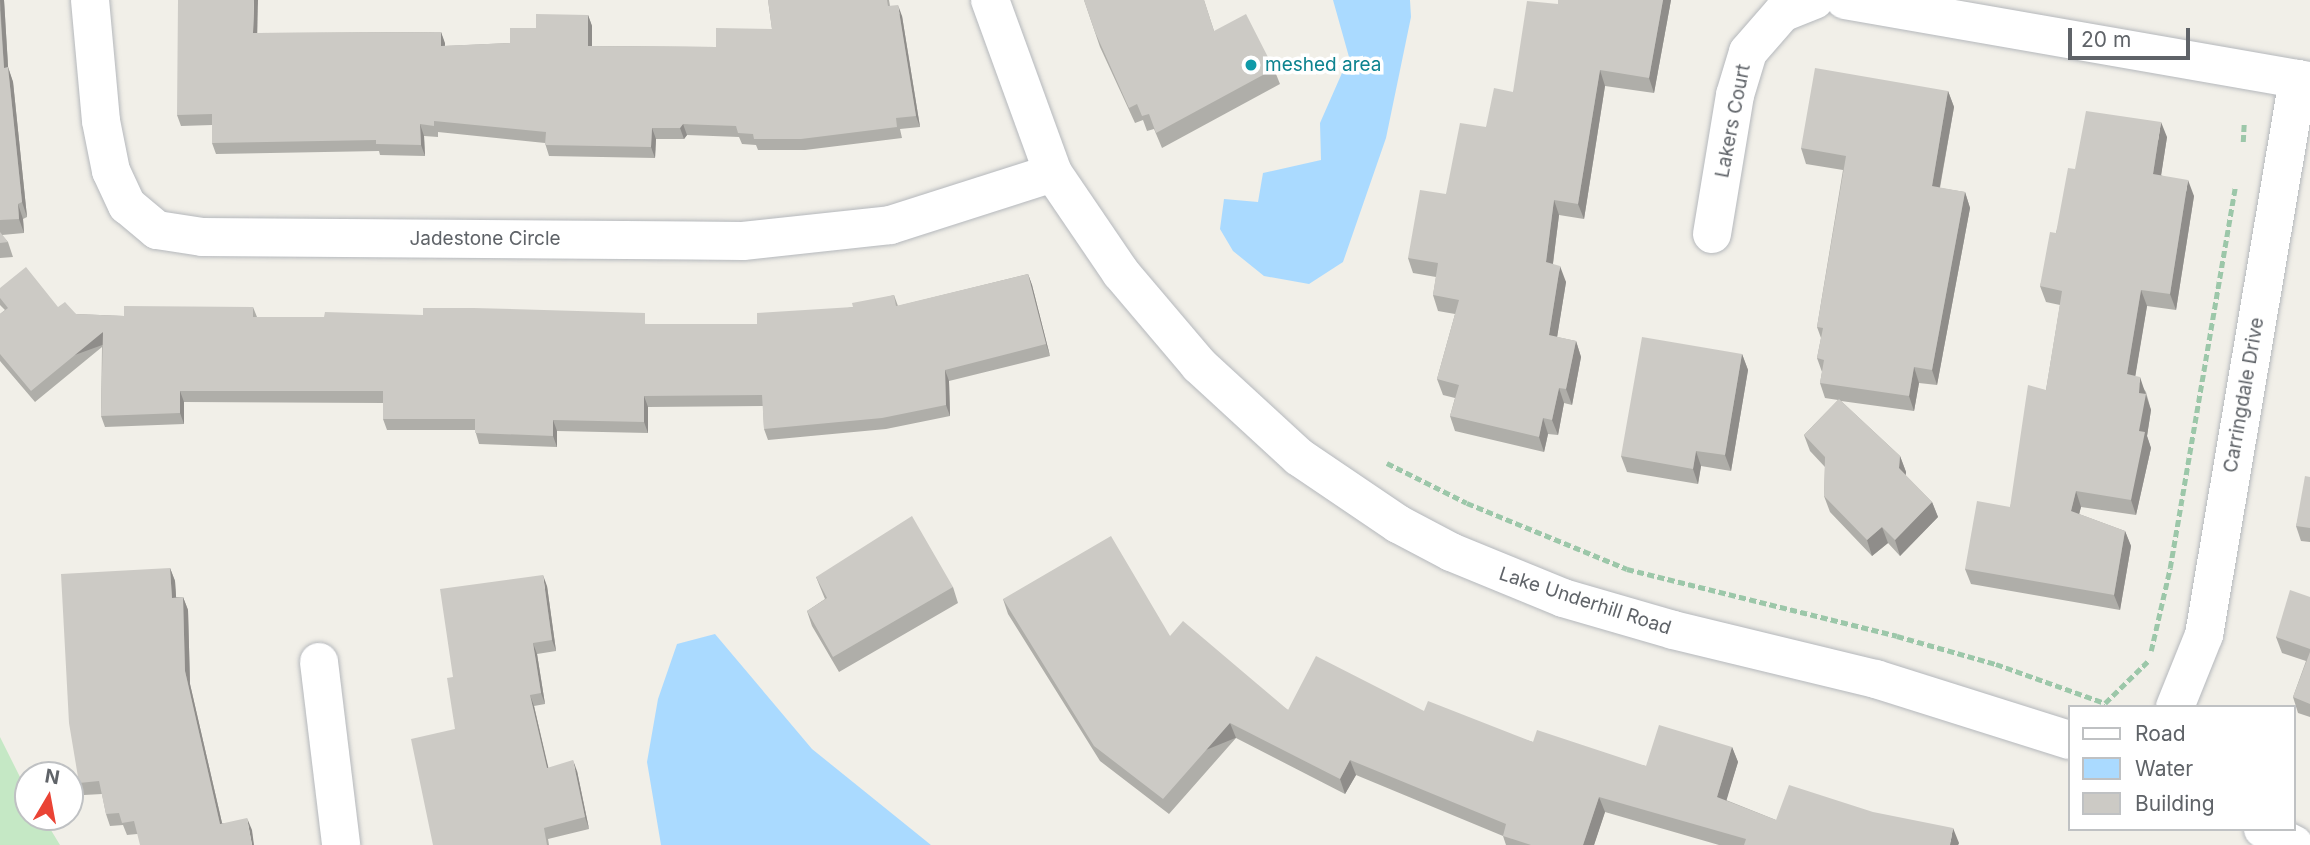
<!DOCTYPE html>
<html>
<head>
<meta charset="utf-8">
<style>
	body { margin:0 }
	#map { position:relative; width:2310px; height:845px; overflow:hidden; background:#f1efe8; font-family:Inter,sans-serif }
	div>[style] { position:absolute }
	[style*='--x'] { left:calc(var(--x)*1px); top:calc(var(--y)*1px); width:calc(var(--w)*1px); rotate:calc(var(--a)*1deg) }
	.green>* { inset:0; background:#c5e8c5 }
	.water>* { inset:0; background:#aadaff }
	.path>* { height:4.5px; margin-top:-2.25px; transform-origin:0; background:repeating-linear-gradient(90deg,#9cc7a9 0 7px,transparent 0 10.5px) }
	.roads { filter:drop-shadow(0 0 2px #b5b8bc) drop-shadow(0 0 2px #b5b8bc) }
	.minor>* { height:38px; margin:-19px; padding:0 19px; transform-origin:19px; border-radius:19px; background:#fff }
	.tertiary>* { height:38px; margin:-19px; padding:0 19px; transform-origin:19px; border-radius:19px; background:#fff }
	.wall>* { inset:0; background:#afaea9 }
	.shaded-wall>* { inset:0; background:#8f8d8a; transform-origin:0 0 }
	.building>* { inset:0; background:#cccac5 }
	.dots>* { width:19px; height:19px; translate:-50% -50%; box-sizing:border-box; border:4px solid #fff; border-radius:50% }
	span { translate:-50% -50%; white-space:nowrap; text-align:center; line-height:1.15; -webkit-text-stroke:7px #fff; paint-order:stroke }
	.culture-label { font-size:19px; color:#0d838f }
	.left { translate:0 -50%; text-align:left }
	.street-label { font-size:19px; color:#5f6368 }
	.legend { position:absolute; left:2068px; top:705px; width:228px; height:126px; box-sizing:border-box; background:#fff; border:2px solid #bfc1c3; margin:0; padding:9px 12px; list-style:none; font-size:21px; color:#5f6368 }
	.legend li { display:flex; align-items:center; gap:14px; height:35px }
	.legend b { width:35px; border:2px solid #bfc1c3 }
	.north { position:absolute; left:14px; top:761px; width:70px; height:70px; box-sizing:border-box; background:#fff; border:2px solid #bfc1c3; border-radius:50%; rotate:10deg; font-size:19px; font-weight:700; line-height:28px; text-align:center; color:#5f6368 }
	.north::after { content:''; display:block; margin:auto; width:24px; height:32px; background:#ea4335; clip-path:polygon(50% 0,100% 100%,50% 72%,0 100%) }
	.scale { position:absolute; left:2068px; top:28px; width:122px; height:32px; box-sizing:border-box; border:4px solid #5f6368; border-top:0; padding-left:9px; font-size:21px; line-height:24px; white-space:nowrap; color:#5f6368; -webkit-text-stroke:5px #fff; paint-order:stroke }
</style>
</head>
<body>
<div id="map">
	<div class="green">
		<div style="clip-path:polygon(0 737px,28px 793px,28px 817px,43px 817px,60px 845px,0 845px)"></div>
	</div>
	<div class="water">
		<div style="clip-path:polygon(1333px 0,1410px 0,1411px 17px,1386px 138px,1343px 262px,1309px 284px,1264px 276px,1233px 251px,1220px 229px,1224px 199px,1258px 202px,1263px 173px,1321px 160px,1320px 123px,1349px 57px)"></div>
		<div style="clip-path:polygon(715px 634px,812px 749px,931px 845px,661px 845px,647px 762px,658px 699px,677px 644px)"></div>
	</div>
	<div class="path">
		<div style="--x:2243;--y:142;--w:20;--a:-87"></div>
		<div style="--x:1387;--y:463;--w:89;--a:26.6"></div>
		<div style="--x:1467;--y:503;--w:173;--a:22.4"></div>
		<div style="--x:1627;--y:569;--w:278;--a:13.9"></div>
		<div style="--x:1897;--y:636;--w:103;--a:15.8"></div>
		<div style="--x:1996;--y:664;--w:116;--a:19.7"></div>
		<div style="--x:2105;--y:703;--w:62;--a:-44.3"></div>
		<div style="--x:2151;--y:651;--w:85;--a:-77.1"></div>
		<div style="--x:2170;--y:568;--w:386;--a:-80.3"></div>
	</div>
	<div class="roads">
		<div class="minor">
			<div style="--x:90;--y:0;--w:121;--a:84.8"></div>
			<div style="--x:101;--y:121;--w:51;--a:78.7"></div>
			<div style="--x:111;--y:171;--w:38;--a:65"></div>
			<div style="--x:127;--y:205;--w:39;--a:40"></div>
			<div style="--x:157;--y:230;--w:46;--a:8.8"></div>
			<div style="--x:202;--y:237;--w:541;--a:0.42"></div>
			<div style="--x:743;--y:241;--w:148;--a:-6.2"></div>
			<div style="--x:890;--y:225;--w:171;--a:-17.7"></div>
			<div style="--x:1053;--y:173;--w:184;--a:-110"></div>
			<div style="--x:1845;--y:0;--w:472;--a:9.9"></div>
			<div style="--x:1712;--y:234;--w:141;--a:-80.6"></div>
			<div style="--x:1735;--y:95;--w:45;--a:-73.2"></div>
			<div style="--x:1748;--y:52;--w:52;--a:-48.9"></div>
			<div style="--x:1782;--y:13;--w:35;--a:-22"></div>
			<div style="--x:319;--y:662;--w:184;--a:83.1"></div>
			<div style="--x:2175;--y:707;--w:78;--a:-68.1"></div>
			<div style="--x:2204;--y:635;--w:564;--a:-80.4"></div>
		</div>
		<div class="tertiary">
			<div style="--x:1053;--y:173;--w:121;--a:55.8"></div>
			<div style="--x:1121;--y:273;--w:121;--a:49.7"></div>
			<div style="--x:1199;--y:365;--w:136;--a:42.6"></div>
			<div style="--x:1299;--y:457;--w:120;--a:34.1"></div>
			<div style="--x:1398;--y:524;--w:60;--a:27.8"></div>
			<div style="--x:1451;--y:552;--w:121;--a:22.3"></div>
			<div style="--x:1563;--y:598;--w:115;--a:16.2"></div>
			<div style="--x:1673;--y:630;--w:209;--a:13.6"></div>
			<div style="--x:1876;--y:679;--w:203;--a:17.5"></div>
			<div style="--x:2263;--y:829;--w:35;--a:27"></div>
		</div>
	</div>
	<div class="wall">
		<div style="clip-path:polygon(0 0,4px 0,8px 67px,13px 82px,27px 217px,23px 219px,24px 233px,2px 235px,8px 242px,13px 257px,0 258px)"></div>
		<div style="clip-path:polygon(768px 0,889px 0,890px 6px,902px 16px,920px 127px,900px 129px,902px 138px,805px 150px,758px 150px,756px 145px,742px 144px,739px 137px,687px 135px,684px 139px,656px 139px,655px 158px,549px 156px,545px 143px,438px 132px,438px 137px,424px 136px,425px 156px,380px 155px,379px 151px,216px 154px,212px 143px,212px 125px,181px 126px,177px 115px,257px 33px,441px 32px,445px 46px,510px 43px,536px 28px,588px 15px,592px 26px,592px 46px,716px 47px,772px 29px)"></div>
		<div style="clip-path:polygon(1084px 0,1204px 0,1214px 31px,1274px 69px,1280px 84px,1162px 148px,1154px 129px,1147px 131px,1143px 120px,1135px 123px,1100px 47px)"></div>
		<div style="clip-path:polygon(1671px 0,1654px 93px,1605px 86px,1584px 219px,1559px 215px,1553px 264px,1566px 282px,1557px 337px,1576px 341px,1581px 357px,1572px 405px,1564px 403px,1558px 435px,1548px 434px,1544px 452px,1455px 431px,1450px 416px,1455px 398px,1443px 395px,1437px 379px,1455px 314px,1438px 311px,1433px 295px,1436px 277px,1413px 273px,1408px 258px,1486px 127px,1513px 92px,1558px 4px)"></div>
		<div style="clip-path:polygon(1948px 91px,1954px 107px,1940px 188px,1965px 192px,1970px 208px,1937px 385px,1919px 383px,1914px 411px,1841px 401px,1900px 456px,1906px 472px,1905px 475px,1932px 502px,1938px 517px,1900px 556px,1888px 543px,1872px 556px,1830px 512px,1824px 496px,1825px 467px,1810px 451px,1804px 435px,1838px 400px,1825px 398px,1820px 383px,1822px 372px,1817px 358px,1821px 338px,1817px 327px,1843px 170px,1806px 164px,1801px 148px)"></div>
		<div style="clip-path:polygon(2167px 137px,2161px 175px,2194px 196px,2176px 310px,2147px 306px,2135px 376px,2146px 392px,2151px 410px,2147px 436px,2151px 448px,2136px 515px,2081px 507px,2079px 514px,2125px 531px,2131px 546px,2120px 610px,1971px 584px,1965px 569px,2010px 507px,2046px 390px,2060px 305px,2046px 302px,2040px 286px,2075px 169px)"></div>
		<div style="clip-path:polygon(1028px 274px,1032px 285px,1050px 356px,949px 381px,950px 416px,886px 429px,768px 440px,764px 429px,763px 406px,648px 407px,648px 433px,557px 431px,557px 447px,479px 444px,475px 430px,387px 430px,383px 419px,383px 403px,184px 402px,184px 424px,105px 427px,101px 416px,102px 347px,35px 402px,0 361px,0 314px,5px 310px,0 305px,0 288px,76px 314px,124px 316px,253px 307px,257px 317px,649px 324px,757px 324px,853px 307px,894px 295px,898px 306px)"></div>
		<div style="clip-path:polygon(1742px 354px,1748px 370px,1731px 471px,1701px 466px,1698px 484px,1627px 472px,1621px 456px)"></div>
		<div style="clip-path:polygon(2310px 477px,2310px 542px,2301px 541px,2296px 526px)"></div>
		<div style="clip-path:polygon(170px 568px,175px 581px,176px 597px,183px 597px,188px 610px,190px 684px,222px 823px,252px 830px,137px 834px,127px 835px,123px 825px,110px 826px,106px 814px,102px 794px,84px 795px,79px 783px)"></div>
		<div style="clip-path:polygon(816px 577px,953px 587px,958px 603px,839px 672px,812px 626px,807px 611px,825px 599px)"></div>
		<div style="clip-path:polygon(547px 586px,556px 651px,537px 654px,545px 704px,534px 706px,548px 768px,577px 771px,589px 829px,548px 839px,549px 845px,433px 845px,455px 729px)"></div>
		<div style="clip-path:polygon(2310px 597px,2310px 717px,2298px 713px,2293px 697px,2306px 661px,2282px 653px,2276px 637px)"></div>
		<div style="clip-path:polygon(1003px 599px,1170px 636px,1288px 710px,1424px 711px,1533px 742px,1646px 766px,1732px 747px,1738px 762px,1726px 800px,1776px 820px,1959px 843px,1958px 845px,1719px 845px,1605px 812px,1594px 845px,1506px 845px,1503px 836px,1356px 775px,1345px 794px,1236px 738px,1169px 814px,1100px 761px,1008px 614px)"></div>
	</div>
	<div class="shaded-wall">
		<div style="clip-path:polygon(0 0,4px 0,9px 82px,4px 68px)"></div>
		<div style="clip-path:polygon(254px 0,258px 0,257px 44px,253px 33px)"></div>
		<div style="clip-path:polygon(1663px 0,1671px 0,1654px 93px,1649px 78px)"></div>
		<div style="clip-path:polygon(898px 5px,902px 16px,920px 127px,916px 116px)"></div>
		<div style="clip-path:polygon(588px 15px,592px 26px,592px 57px,588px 46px)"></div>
		<div style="clip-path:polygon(441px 32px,445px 43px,445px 57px,441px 46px)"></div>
		<div style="clip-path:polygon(8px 67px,13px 82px,27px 217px,22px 202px)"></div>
		<div style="clip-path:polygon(1600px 70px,1605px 86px,1584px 219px,1578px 204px)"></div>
		<div style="clip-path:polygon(1948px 91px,1954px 107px,1937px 202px,1932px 186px)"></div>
		<div style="clip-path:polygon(2161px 122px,2167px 137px,2159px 189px,2153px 174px)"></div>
		<div style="clip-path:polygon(420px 124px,424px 136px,425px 156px,421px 145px)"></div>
		<div style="clip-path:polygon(683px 124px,687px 135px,684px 139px,680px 128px)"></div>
		<div style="clip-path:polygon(652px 128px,656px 139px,655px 158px,651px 147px)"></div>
		<div style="clip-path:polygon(2188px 180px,2194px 196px,2176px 310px,2170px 294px)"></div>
		<div style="clip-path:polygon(1965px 192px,1970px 208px,1937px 385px,1932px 370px)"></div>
		<div style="clip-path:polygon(1554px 200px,1559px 215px,1551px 278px,1546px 262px)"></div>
		<div style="clip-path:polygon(18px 204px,23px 219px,24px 233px,19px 219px)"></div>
		<div style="clip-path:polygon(1560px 266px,1566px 282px,1555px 350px,1549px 335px)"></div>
		<div style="clip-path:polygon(1028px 274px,1032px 285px,1050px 356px,1046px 344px)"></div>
		<div style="clip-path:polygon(2141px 290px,2147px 306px,2133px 390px,2127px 374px)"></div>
		<div style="left:103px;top:332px;width:12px;height:93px;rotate:70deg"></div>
		<div style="clip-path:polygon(1576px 341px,1581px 357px,1572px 405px,1566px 389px)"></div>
		<div style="clip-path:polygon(1742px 354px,1748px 370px,1731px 471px,1725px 455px)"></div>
		<div style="clip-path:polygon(1914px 367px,1919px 383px,1914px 411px,1909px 396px)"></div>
		<div style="clip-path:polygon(945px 370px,949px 381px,950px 416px,946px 405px)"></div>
		<div style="clip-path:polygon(2140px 377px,2151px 410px,2147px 436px,2151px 448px,2136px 515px,2131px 500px,2139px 431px,2139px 393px)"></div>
		<div style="clip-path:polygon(1559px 388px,1564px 403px,1558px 435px,1552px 420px)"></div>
		<div style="clip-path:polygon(180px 391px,184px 402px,184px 424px,180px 413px)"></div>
		<div style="clip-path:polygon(644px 396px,648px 407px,648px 433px,644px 422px)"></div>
		<div style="clip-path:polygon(1543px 418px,1548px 434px,1544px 452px,1539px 437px)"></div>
		<div style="clip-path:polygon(553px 420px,557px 431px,557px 447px,553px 436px)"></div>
		<div style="clip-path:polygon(1696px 451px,1701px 466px,1698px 484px,1693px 469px)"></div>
		<div style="clip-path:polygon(1900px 456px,1906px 472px,1905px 484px,1899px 468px)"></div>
		<div style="clip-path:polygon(2076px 491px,2081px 507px,2076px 526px,2071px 511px)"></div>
		<div style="clip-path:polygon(1932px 502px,1938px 517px,1900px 556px,1895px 540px)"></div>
		<div style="clip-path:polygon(1882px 527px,1888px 543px,1872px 556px,1867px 540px)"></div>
		<div style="clip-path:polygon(2125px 531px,2131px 546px,2120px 610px,2114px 595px)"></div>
		<div style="clip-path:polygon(170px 568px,175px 581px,177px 611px,172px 598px)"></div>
		<div style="clip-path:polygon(543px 575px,547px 586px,556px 651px,552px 640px)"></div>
		<div style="clip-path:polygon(183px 597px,188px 610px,190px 684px,225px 836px,220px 824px,185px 671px)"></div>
		<div style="clip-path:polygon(533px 643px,537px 654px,545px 704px,541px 693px)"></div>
		<div style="clip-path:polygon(530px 695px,534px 706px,551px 779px,547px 768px)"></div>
		<div style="left:1230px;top:723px;width:16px;height:101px;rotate:68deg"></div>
		<div style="clip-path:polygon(1732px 747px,1738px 762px,1723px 812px,1717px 797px)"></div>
		<div style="clip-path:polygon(573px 760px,577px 771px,589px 829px,585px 817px)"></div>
		<div style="clip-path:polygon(1350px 760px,1356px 775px,1345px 794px,1340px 779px)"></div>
		<div style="clip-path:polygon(1599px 797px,1605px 812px,1594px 845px,1583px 845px)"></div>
		<div style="clip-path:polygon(247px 818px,252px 830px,254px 845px,252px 845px)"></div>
		<div style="clip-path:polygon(1953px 828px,1959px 843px,1958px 845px,1950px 845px)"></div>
	</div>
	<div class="building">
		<div style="clip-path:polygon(178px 0,254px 0,253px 33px,441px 32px,441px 46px,510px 43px,510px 28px,536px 28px,536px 14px,588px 15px,588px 46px,716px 47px,716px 28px,772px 29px,768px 0,887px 0,888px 6px,898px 5px,916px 116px,896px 118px,897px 127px,801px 139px,754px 139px,753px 134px,738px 133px,736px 126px,683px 124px,680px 128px,652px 128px,651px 147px,545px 145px,546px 132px,434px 121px,434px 126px,420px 124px,421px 145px,376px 144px,376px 140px,212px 143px,212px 114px,177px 115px)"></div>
		<div style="clip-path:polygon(1084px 0,1204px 0,1214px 31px,1246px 14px,1274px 69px,1156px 133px,1149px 114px,1142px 116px,1137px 104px,1129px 108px,1095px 32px)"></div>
		<div style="clip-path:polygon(1558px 0,1663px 0,1649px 78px,1600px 70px,1578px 204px,1554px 200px,1546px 262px,1560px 266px,1549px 335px,1576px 341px,1566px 389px,1559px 388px,1552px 420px,1543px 418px,1539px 437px,1450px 416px,1459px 385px,1437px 379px,1459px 300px,1433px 295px,1438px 263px,1408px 258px,1420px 190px,1446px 194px,1460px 123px,1486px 127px,1494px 88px,1513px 92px,1527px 1px,1558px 4px)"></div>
		<div style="clip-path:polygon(0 10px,4px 68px,8px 67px,22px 202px,18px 204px,19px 219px,0 220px)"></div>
		<div style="clip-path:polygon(1815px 68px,1948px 91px,1932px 186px,1965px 192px,1932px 370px,1914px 367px,1909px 396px,1820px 383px,1824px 360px,1817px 358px,1823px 328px,1817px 327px,1846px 156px,1801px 148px)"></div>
		<div style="clip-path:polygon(2086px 111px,2161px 122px,2153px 174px,2188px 180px,2170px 294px,2141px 290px,2127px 374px,2140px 377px,2139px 393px,2146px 394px,2139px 431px,2145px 432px,2131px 500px,2076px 491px,2071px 511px,2125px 531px,2114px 595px,1965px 569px,1977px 501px,2010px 507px,2028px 385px,2046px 390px,2062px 291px,2040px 286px,2050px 232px,2056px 233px,2068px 168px,2075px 169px)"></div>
		<div style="clip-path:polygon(0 232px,8px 242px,0 243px)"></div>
		<div style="clip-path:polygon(26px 267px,58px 307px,65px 302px,76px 314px,124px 316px,124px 306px,253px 307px,253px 317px,324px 317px,325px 312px,423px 315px,423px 308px,474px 308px,645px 313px,645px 324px,757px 324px,757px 313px,853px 307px,852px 303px,894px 295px,896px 306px,1028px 274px,1046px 344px,945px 370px,946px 405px,882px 418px,764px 429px,762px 395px,644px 396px,644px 422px,553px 420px,553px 436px,475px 433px,475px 419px,383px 419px,383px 391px,180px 391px,180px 413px,101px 416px,103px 332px,31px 391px,0 354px,0 314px,8px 308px,0 298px,0 288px)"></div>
		<div style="clip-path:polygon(1642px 337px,1742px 354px,1725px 455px,1696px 451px,1693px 469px,1621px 456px)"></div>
		<div style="clip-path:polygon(1839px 399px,1900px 456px,1899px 468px,1932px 502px,1895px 540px,1882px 527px,1867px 540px,1824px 496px,1825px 457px,1804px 435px)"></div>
		<div style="clip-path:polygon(2305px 476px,2310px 477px,2310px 528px,2296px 526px)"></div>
		<div style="clip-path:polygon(912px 516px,953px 587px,833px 657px,807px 611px,827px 598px,816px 577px)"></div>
		<div style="clip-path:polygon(1111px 536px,1170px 636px,1183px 621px,1288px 710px,1316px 656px,1424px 711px,1428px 701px,1533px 742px,1537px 730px,1646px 766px,1659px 725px,1732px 747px,1717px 797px,1776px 820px,1789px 785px,1873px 812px,1953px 828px,1950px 845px,1744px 845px,1746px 839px,1599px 797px,1583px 845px,1531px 845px,1503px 836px,1506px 824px,1350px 760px,1340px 779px,1230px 723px,1163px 799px,1094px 746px,1003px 599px)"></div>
		<div style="clip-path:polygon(170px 568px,172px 598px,183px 597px,185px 671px,220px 824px,247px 818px,252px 845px,140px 845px,134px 821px,122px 823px,119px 813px,106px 814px,99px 781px,79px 783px,69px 723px,61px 574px)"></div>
		<div style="clip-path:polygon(543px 575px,552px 640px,533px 643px,541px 693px,530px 695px,547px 768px,573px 760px,585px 817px,544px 828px,547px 845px,433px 845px,411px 739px,455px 729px,447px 678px,453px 677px,440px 589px)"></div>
		<div style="clip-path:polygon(2290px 590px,2310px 597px,2310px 649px,2276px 637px)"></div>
		<div style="clip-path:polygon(2310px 652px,2310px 704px,2293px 697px)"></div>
	</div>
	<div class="dots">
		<div style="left:1251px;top:65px;background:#0f9aa8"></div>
	</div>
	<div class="culture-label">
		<span class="left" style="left:1265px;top:65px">meshed area</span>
	</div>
	<div class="street-label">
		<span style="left:1733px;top:121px;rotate:-79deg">Lakers Court</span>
		<span style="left:485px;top:239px">Jadestone Circle</span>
		<span style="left:2244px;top:395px;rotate:-80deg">Carringdale Drive</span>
		<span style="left:1585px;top:601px;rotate:18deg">Lake Underhill Road</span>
	</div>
	<ul class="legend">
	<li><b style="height:9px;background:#fff"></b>Road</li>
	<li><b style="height:19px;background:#aadaff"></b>Water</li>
	<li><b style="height:19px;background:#cccac5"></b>Building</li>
	</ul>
	<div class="north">N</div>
	<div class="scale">20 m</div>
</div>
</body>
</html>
